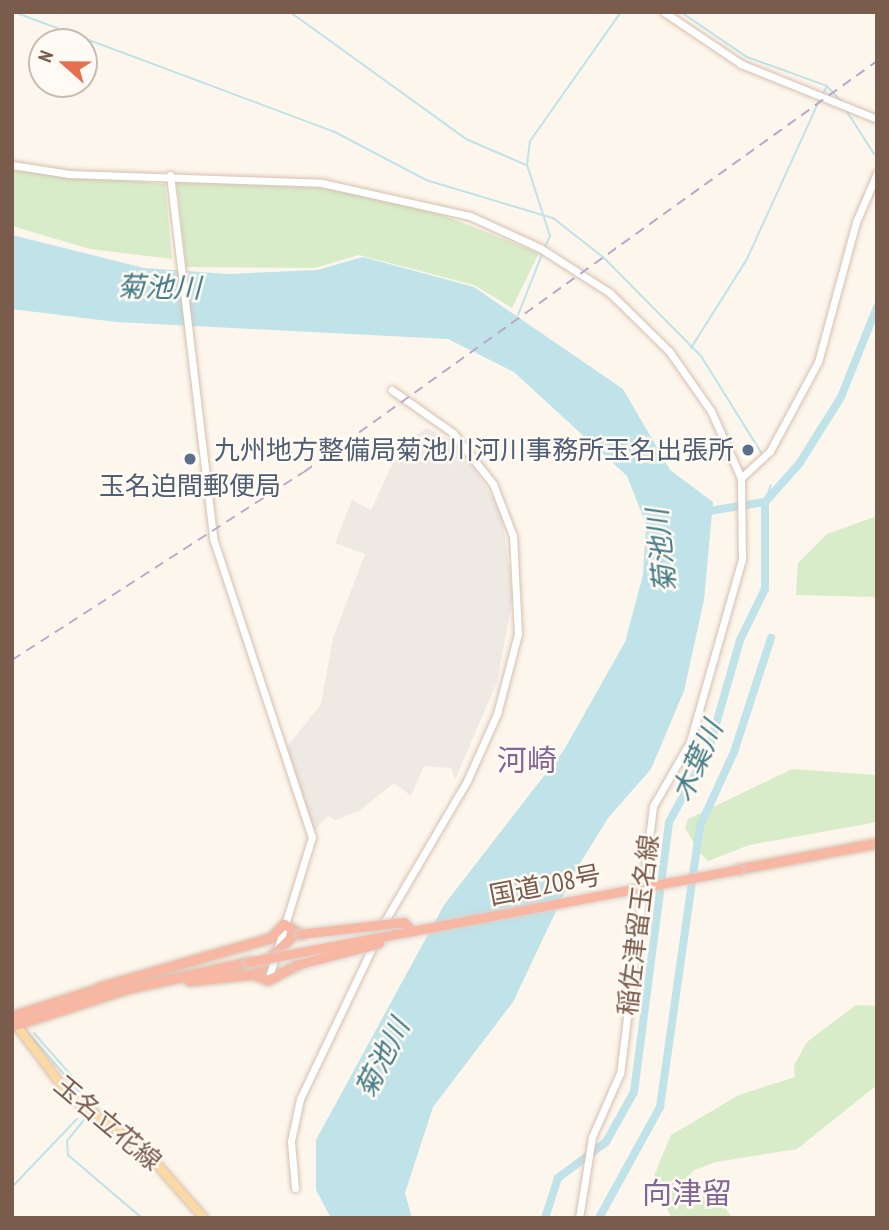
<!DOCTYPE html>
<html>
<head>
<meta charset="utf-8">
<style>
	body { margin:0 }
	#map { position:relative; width:889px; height:1230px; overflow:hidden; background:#fdf6ec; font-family:"PT Sans Narrow","Noto Sans JP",sans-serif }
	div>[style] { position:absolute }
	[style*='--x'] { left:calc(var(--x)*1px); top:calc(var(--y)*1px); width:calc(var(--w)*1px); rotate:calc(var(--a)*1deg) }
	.industrial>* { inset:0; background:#efe9e4 }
	.green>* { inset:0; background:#d8ecc9 }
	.water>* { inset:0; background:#bfe3e8 }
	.stream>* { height:2px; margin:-1px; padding:0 1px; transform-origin:1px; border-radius:1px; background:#bfe3e8 }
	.river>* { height:8px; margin:-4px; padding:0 4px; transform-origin:4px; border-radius:4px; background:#bfe3e8 }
	.roads { filter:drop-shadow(0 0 2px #d6c0b0) drop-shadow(0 0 2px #d6c0b0) }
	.secondary>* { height:7px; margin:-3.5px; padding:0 3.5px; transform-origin:3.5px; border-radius:3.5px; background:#fff }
	.primary>* { height:8px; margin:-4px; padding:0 4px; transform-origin:4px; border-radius:4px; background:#fbd9a5 }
	.highway>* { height:9px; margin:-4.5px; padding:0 4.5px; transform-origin:4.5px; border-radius:4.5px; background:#f7b7a3 }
	.rail>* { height:2px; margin-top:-1px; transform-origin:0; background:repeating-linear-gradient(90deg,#b9a8c9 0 10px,transparent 0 17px) }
	.bridges { filter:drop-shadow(0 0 2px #dad1cd) drop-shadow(0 0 2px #dad1cd) }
	.highway-bridge>* { height:9px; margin:-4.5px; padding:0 4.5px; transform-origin:4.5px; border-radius:4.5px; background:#f7b7a3 }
	.dots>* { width:19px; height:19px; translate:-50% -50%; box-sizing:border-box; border:4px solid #fffaf3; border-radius:50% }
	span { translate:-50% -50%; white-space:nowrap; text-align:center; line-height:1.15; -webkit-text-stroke:5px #fffaf3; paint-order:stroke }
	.service-label { font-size:26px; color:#4e5e75 }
	.right { translate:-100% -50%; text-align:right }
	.street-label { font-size:26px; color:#7a5c4d }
	.water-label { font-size:28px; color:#437c86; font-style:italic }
	.quarter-label { font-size:30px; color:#846695 }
	.frame { position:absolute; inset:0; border:14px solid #7a5c4d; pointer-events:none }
	.north { position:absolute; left:28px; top:28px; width:70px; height:70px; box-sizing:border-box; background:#fffaf3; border:2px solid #cabbb1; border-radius:50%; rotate:291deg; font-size:19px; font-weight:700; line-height:28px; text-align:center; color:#7a5c4d }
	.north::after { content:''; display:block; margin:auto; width:24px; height:32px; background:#e76f51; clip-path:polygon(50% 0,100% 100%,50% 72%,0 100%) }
</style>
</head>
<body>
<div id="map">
	<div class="industrial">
		<div style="clip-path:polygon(427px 428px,459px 445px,501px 511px,513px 596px,497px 682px,455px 780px,451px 768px,424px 766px,411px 796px,394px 783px,359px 811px,336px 820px,328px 816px,314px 831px,287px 747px,321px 704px,333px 638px,365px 554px,335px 543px,352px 500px,371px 510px,400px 447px)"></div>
	</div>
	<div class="green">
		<div style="clip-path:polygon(12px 170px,165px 184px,172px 259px,90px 249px,12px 226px)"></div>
		<div style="clip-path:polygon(177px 182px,325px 188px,422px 207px,539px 253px,512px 308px,474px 285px,359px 255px,315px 268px,186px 267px)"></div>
		<div style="clip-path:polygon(877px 516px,877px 597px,796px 595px,798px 563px,827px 534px)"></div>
		<div style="clip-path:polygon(792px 769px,877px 775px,877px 822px,749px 845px,708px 861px,699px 852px,685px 828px,688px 819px)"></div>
		<div style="clip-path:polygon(856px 1005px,877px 1006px,877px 1085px,797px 1149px,716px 1162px,694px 1170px,677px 1187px,723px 1204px,732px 1218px,671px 1218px,654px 1176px,671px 1135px,739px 1095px,795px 1077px,794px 1065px,807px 1042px)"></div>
	</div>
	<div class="water">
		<div style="clip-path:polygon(12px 235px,144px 268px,229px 274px,317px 270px,363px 257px,474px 287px,623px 389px,670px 470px,713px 502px,704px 600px,684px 691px,651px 769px,608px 818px,574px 873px,513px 1002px,433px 1107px,405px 1193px,412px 1218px,331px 1218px,316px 1190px,316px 1140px,444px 905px,564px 750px,625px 642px,643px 575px,646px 524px,627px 476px,514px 372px,448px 339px,116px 322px,12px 309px)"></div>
	</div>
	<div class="stream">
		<div style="--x:14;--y:12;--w:340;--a:20.5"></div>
		<div style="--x:333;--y:131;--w:105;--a:27.8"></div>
		<div style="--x:426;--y:180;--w:133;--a:16.7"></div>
		<div style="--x:553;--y:218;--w:63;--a:38"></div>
		<div style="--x:603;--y:257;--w:139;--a:45.3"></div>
		<div style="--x:701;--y:356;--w:115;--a:58.1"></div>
		<div style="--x:290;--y:12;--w:217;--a:35.8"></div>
		<div style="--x:466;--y:139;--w:65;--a:23.4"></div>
		<div style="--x:681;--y:12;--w:80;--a:34.3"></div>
		<div style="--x:747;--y:57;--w:85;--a:19.9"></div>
		<div style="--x:827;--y:86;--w:22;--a:47"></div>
		<div style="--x:823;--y:94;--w:9;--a:-63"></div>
		<div style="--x:846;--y:110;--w:52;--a:57.5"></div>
		<div style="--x:545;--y:247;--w:12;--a:-66"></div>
		<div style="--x:550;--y:236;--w:75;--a:-107.9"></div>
		<div style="--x:527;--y:165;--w:24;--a:-83"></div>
		<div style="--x:530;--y:141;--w:158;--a:-54.8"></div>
		<div style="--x:518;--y:315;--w:68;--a:-68.4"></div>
		<div style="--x:691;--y:348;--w:105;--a:-57.8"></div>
		<div style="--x:747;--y:259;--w:176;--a:-65.5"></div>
		<div style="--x:765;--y:502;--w:18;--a:-71"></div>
		<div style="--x:34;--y:1033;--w:74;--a:48.8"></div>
		<div style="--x:29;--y:1034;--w:91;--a:49"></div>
		<div style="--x:88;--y:1115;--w:33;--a:129"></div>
		<div style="--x:67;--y:1141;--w:14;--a:86"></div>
		<div style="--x:68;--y:1155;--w:97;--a:40.4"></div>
		<div style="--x:12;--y:1187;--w:94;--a:-46.3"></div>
	</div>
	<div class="river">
		<div style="--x:703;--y:512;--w:63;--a:-9.2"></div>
		<div style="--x:545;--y:1218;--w:42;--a:-72"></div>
		<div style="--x:558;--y:1178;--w:60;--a:-36.9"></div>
		<div style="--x:606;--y:1142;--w:57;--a:-60.8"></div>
		<div style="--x:634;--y:1092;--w:272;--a:-82.6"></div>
		<div style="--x:669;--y:822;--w:83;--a:-61.3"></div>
		<div style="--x:709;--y:749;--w:113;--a:-74.1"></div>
		<div style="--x:740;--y:640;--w:57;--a:-63.9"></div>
		<div style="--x:765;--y:589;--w:87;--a:-90"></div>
		<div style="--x:765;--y:502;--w:51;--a:-48.2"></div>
		<div style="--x:799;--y:464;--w:79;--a:-57.9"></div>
		<div style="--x:841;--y:397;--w:97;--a:-68.2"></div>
		<div style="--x:599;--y:1218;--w:127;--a:-61.2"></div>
		<div style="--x:660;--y:1107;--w:284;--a:-81.9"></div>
		<div style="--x:700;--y:826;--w:81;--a:-65.3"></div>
		<div style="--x:734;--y:752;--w:120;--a:-72"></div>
	</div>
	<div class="roads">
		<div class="secondary">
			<div style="--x:664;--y:12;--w:93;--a:34"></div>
			<div style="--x:741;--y:64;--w:147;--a:22"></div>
			<div style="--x:12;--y:165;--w:58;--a:9"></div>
			<div style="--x:69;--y:174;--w:253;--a:2"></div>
			<div style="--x:322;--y:183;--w:152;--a:12.6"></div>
			<div style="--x:470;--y:216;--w:77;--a:24.6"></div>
			<div style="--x:540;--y:248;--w:83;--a:32.7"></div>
			<div style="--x:610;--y:293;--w:83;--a:44.5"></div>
			<div style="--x:669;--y:351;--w:73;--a:55"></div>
			<div style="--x:711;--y:411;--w:73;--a:65.9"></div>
			<div style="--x:741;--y:478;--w:81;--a:89.3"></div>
			<div style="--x:742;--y:559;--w:190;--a:105.9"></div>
			<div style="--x:690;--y:742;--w:74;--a:120"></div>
			<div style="--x:653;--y:806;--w:269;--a:97"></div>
			<div style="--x:620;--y:1073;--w:70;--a:113.6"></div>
			<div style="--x:592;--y:1137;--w:82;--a:99.1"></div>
			<div style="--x:170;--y:175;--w:366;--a:83.2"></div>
			<div style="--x:213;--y:538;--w:315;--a:71.7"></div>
			<div style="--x:312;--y:837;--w:150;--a:107.1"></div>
			<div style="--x:741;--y:478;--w:40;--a:-43"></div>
			<div style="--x:770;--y:451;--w:101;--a:-61.7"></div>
			<div style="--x:818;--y:362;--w:145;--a:-74.8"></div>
			<div style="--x:856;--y:222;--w:53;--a:-66.8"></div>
			<div style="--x:295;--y:1188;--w:47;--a:-94.9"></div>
			<div style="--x:291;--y:1141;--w:43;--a:-77.9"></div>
			<div style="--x:300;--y:1099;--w:199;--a:-64.5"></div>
			<div style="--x:386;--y:919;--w:160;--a:-59.6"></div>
			<div style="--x:467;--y:781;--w:73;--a:-65.9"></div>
			<div style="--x:497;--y:714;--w:83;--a:-75.3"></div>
			<div style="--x:518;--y:634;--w:98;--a:-92.9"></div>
			<div style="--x:513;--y:536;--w:56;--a:-111"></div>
			<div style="--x:493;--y:484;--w:65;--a:-128.1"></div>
			<div style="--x:453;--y:433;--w:75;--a:-144.8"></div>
		</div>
		<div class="primary">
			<div style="--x:14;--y:1022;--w:90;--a:53.1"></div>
			<div style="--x:68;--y:1094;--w:99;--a:36.8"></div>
			<div style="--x:147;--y:1153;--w:86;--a:48.8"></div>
		</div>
		<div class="highway">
			<div style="--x:738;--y:869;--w:141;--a:-10.6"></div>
			<div style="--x:253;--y:974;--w:56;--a:-44.3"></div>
			<div style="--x:189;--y:981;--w:64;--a:-6.2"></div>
			<div style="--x:253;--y:974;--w:16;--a:22"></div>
			<div style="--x:268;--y:980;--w:32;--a:-28"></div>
			<div style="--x:99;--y:987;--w:178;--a:-16"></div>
			<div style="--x:270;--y:938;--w:20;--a:-45"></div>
			<div style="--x:284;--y:924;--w:19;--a:32"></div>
			<div style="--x:12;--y:1016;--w:96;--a:-17.7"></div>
			<div style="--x:12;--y:1026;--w:120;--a:-18"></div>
			<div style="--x:126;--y:989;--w:125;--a:-12.5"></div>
		</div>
	</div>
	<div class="rail">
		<div style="--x:12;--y:660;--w:347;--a:-32.8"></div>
		<div style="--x:304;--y:472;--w:705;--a:-35.65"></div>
	</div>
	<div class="bridges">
		<div class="highway-bridge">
			<div style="--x:300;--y:934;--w:105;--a:-6.6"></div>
			<div style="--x:404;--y:922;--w:12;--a:48"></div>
			<div style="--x:248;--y:962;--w:499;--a:-10.7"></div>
			<div style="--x:296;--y:965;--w:86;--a:-14.8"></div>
		</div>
	</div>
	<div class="dots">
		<div style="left:748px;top:450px;background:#5c6f8a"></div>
		<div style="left:190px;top:459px;background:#5c6f8a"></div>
	</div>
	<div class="service-label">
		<span class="right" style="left:734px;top:450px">九州地方整備局菊池川河川事務所玉名出張所</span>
		<span style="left:190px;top:486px">玉名迫間郵便局</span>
	</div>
	<div class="street-label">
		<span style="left:545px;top:885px;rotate:-11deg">国道208号</span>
		<span style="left:638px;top:925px;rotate:-83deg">稲佐津留玉名線</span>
		<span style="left:108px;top:1123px;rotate:40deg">玉名立花線</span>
	</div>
	<div class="water-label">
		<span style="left:159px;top:287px;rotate:1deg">菊池川</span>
		<span style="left:661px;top:551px;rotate:-96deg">菊池川</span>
		<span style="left:697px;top:761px;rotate:-66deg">木葉川</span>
		<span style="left:382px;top:1058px;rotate:-63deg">菊池川</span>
	</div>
	<div class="quarter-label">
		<span style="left:527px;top:760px">河崎</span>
		<span style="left:687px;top:1193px">向津留</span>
	</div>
	<div class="frame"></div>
	<div class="north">N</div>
</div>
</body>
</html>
